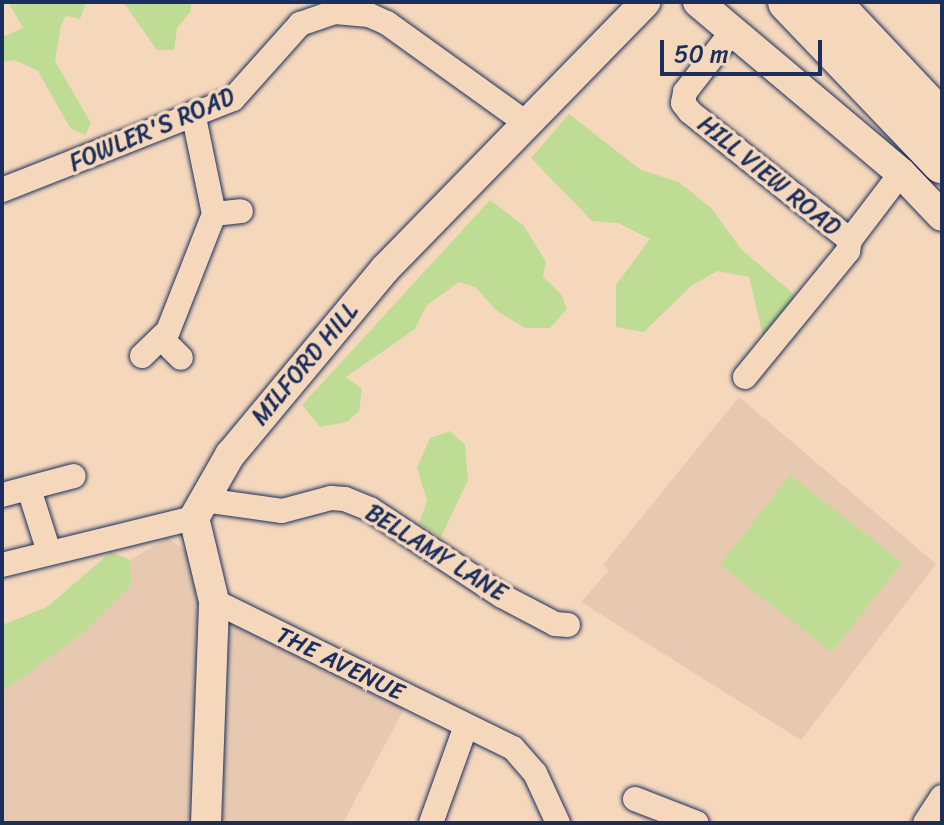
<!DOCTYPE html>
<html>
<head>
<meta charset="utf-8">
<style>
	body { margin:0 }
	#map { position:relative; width:944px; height:825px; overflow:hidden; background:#f5d8bc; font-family:Sriracha,sans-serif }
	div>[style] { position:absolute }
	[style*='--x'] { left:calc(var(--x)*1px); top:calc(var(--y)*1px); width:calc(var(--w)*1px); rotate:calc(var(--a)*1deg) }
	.built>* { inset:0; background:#e6c9b0 }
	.green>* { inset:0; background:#bfdc94; transform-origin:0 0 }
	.roads { filter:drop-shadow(0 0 2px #1b2f5e) drop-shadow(0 0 2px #1b2f5e) }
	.minor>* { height:24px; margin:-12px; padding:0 12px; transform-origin:12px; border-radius:12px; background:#f5d8bc }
	.tertiary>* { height:30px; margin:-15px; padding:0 15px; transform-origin:15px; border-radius:15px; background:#f5d8bc }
	.trunk>* { height:40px; margin:-20px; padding:0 20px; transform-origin:20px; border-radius:20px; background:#f5d8bc }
	span { translate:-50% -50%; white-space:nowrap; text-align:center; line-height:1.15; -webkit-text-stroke:7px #f5d8bc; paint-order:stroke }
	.street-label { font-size:24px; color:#1b2f5e }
	.frame { position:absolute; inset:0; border:4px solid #1b2f5e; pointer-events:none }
	.scale { position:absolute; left:660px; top:40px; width:162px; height:36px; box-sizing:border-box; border:4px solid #1b2f5e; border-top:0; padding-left:10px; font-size:24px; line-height:28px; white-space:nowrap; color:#1b2f5e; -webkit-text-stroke:6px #f5d8bc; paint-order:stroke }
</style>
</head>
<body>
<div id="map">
	<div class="built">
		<div style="clip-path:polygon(739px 397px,936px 564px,801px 740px,581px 602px,609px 570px,603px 565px)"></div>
		<div style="clip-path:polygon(167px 538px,183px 548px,200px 568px,226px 617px,405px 707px,343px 823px,2px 823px,2px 668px,56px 629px,130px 560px)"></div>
	</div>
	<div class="green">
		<div style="clip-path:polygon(8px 2px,86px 2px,80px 19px,66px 16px,61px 25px,55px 61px,91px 123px,85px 135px,70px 128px,38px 71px,15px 60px,2px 62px,2px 37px,23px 28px)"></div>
		<div style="clip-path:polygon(123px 2px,191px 2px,191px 11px,177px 28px,174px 50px,157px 50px)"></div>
		<div style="clip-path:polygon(569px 114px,641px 170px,679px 182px,712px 209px,741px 249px,796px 296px,764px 340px,749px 277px,718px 271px,692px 285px,644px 332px,616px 327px,616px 285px,650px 239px,618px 223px,592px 221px,531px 158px)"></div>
		<div style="clip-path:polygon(490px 200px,524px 226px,546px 262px,543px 277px,561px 294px,567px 309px,550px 328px,525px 328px,497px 311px,475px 287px,459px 282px,427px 305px,415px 329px,346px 377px,362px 389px,359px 411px,347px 422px,320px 427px,302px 405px)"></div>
		<div style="clip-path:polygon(450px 431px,465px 445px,468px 480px,441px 537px,419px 523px,427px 501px,417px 468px,430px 438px)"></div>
		<div style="left:790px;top:475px;width:142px;height:114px;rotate:38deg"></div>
		<div style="clip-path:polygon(111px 552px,130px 560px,131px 585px,84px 632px,2px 692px,2px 625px,47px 607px)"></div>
	</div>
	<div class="roads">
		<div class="minor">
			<div style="--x:731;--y:33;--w:75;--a:127.9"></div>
			<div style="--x:685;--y:92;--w:11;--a:100"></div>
			<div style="--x:683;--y:103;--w:11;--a:52"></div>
			<div style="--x:690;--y:112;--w:205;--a:38.7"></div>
			<div style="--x:850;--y:240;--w:84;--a:-52.7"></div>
			<div style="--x:2;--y:190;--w:248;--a:-21.5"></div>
			<div style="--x:233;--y:99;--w:101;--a:-48.2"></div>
			<div style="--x:300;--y:24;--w:37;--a:-19"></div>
			<div style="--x:335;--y:12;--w:34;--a:5"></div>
			<div style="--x:369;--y:15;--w:20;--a:24"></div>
			<div style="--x:387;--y:23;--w:170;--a:35.7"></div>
			<div style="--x:214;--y:214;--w:27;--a:-6"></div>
			<div style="--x:161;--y:338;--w:28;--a:45"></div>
			<div style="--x:142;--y:356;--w:36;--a:-44"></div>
			<div style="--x:168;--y:331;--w:126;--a:-68.5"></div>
			<div style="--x:214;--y:214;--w:103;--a:-101.7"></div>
			<div style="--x:745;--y:377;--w:163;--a:-50.7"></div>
			<div style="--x:848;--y:251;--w:11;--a:-80"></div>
			<div style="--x:29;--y:489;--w:66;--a:72.4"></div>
			<div style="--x:2;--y:495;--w:74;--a:-14.8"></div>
			<div style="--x:204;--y:500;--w:79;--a:8"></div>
			<div style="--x:282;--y:511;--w:51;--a:-14.9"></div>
			<div style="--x:331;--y:498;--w:14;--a:4"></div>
			<div style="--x:345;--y:499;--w:27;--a:22"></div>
			<div style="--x:370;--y:509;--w:158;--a:33.4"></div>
			<div style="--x:502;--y:596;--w:60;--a:27.8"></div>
			<div style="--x:555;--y:624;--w:13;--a:4"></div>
			<div style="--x:2;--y:565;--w:198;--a:-13.8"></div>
			<div style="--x:214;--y:601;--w:333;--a:26.2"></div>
			<div style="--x:513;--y:748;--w:33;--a:49"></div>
			<div style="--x:535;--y:773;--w:55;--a:65.3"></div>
			<div style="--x:635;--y:799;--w:66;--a:21.2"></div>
			<div style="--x:431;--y:823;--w:103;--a:-70.2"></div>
			<div style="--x:925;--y:823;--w:31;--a:-57"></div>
		</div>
		<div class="tertiary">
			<div style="--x:698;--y:2;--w:265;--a:40.1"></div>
			<div style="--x:901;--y:173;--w:59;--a:46.4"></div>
			<div style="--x:206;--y:823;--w:222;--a:-87.9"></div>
			<div style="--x:214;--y:601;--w:85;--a:-103.5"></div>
			<div style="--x:194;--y:518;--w:73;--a:-60.3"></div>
			<div style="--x:230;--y:455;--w:242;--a:-50.2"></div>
			<div style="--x:385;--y:269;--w:373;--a:-45.7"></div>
		</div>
		<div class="trunk">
			<div style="--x:788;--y:2;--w:223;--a:46.3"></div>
			<div style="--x:830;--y:2;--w:163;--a:46.7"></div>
		</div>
	</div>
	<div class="street-label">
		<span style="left:152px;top:130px;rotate:-23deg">FOWLER'S ROAD</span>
		<span style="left:769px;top:176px;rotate:39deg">HILL VIEW ROAD</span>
		<span style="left:305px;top:364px;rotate:-50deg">MILFORD HILL</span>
		<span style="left:436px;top:553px;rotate:32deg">BELLAMY LANE</span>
		<span style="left:340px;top:664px;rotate:26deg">THE AVENUE</span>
	</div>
	<div class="frame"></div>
	<div class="scale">50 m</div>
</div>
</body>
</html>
